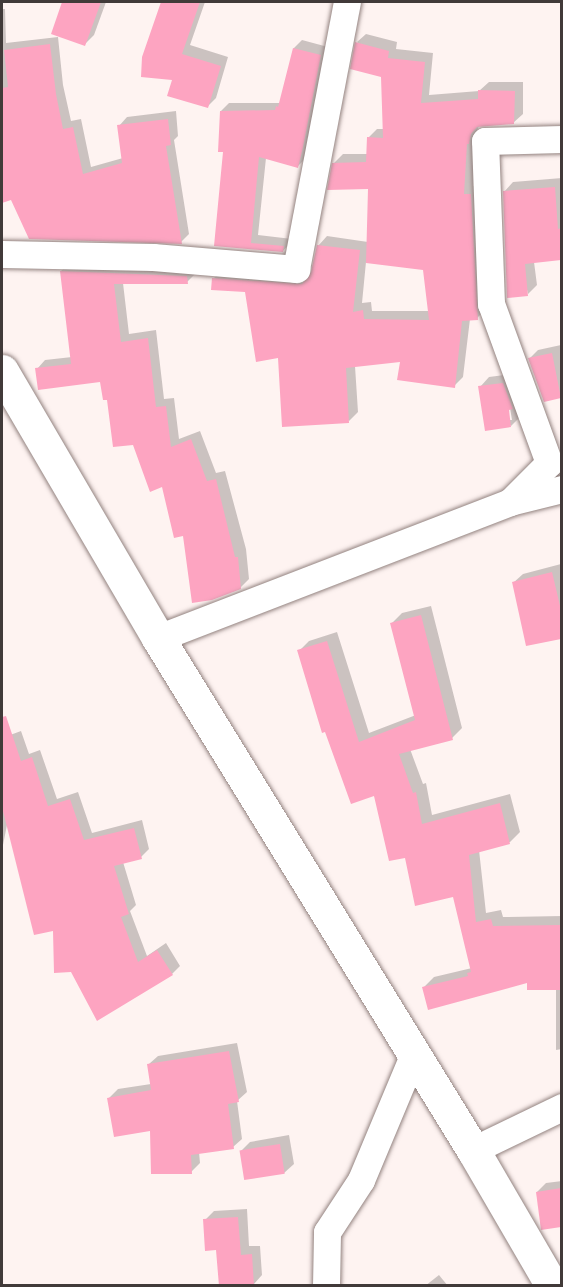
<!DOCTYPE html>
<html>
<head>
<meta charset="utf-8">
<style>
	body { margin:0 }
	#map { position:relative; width:563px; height:1287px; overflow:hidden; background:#fef3f1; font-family:Quicksand,sans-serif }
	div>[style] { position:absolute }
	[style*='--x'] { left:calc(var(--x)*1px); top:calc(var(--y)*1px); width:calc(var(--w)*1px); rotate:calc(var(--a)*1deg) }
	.shadow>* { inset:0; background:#0003 }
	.building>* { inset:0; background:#fda4c1; transform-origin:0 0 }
	.roads { filter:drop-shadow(0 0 2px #938380) drop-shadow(0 0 2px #938380) }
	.minor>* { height:27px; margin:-13.5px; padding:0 13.5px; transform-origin:13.5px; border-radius:13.5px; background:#fff }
	.tertiary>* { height:33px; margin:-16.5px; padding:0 16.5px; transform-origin:16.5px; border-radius:16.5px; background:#fff }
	span { translate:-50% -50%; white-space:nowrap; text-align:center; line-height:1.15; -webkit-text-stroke:5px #fff; paint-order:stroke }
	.frame { position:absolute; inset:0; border:3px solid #413a39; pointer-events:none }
</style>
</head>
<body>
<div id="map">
	<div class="shadow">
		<div style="clip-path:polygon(64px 2px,106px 2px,94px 35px,85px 44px,53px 33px)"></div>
		<div style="clip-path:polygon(163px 2px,205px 2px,190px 45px,228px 57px,216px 98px,208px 106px,144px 57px)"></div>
		<div style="clip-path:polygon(2px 9px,5px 9px,6px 43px,58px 37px,63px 85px,71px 121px,81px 119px,91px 167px,123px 158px,119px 126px,127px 117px,176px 111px,178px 136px,174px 140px,189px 234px,181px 242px,12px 198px,2px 202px)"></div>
		<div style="clip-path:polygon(evenodd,366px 34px,397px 42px,396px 49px,433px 53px,429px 95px,479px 91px,489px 82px,523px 82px,523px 114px,513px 123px,479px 126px,475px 136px,473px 186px,480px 185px,486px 309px,477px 318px,470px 319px,463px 377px,454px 386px,401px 360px,355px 366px,358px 412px,349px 421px,279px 357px,247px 290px,214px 278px,223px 269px,311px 275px,318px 246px,327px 236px,368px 242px,370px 188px,334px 163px,343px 154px,368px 154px,368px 138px,377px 129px,384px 129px,383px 76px,357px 42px,366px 34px,366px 262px,425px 268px,429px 311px,372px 311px,371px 302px,362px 303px,366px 262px)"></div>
		<div style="clip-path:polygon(302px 40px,328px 47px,306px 158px,298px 166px,266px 158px,258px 235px,292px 239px,291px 242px,283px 251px,216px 245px,224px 151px,221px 111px,229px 103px,281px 103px,294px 48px)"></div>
		<div style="clip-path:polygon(562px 178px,562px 259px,534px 262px,537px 285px,528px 294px,504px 192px,513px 182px)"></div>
		<div style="clip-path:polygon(70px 263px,196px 273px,187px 282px,123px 283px,129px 334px,156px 330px,164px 399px,174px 398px,179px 439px,200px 431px,216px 473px,225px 471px,246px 549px,249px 579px,240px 588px,185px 534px,163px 485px,134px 443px,102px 381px,37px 369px,45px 360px,72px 357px,61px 271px)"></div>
		<div style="clip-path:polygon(561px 345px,562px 397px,545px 401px,529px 359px,538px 350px)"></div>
		<div style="clip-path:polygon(evenodd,512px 374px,520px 417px,511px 426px,480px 387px,489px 377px,512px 374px,509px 402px,512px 420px,509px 420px,509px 402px)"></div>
		<div style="clip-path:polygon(561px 564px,562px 637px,527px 645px,513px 583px,523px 574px)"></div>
		<div style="clip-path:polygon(431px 606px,462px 728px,452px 738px,410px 749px,423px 784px,426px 783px,432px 815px,510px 794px,520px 832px,510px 842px,479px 850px,486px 913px,501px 910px,503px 917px,562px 916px,562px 1049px,556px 1050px,556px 988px,528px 981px,424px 987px,434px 977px,472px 968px,454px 895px,406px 857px,299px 651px,309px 641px,337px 632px,369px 733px,416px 715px,392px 623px,402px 613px)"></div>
		<div style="clip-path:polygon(21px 731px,29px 754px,40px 750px,57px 799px,78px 792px,92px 833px,142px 820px,149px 849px,141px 857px,123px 862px,136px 905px,130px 911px,147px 956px,166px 943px,180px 966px,172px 974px,98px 1019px,7px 825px,2px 850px,2px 738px)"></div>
		<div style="clip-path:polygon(237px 1043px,247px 1092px,237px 1101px,242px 1139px,233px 1147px,199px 1152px,200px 1163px,191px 1172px,152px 1129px,109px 1098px,118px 1089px,151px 1084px,149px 1064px,158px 1056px)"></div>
		<div style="clip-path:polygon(289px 1135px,294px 1164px,284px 1173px,241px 1151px,250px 1142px)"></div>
		<div style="clip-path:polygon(562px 1181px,562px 1226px,542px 1228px,537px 1192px,546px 1183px)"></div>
		<div style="clip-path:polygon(247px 1209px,249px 1246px,260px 1246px,262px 1275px,253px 1285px,218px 1249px,205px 1220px,214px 1211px)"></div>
		<div style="clip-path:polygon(439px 1275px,448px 1286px,425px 1286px)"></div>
	</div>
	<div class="building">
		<div style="clip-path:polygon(62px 2px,101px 2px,85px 46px,51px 34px)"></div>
		<div style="clip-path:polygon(161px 2px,200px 2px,182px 54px,221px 66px,208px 108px,167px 96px,172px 80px,141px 77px,142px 57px)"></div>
		<div style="clip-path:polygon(355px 42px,389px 51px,388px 58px,425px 62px,421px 103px,478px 99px,478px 90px,515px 91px,514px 124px,477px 127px,471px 134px,469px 144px,467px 144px,464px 194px,471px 194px,478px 320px,462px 321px,455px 388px,397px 380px,400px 362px,346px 368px,349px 423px,282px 427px,278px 358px,256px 362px,245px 292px,211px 290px,212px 278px,302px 284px,311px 272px,317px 245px,360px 250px,353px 312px,363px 310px,364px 319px,429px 320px,423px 270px,366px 263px,368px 189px,327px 190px,332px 163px,366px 162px,367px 137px,383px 138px,381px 77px,350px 69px)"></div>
		<div style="clip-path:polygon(50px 44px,56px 94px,63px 129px,73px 127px,83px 174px,122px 163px,117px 125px,168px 119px,171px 145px,166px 146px,182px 244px,29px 239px,11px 200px,2px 203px,2px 88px,8px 87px,4px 50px)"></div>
		<div style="clip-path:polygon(293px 48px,321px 55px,303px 147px,298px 168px,259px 157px,251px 243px,284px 246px,283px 252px,214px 246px,223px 152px,218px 152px,220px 111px,275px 110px,276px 106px,278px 107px)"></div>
		<div style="clip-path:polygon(555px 187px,558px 229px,561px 228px,561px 260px,525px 264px,528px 296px,507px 298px,503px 191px)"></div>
		<div style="clip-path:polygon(60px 271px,187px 276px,188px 284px,114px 284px,121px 342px,148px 338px,156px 407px,166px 406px,171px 447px,191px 439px,207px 481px,216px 479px,235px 557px,238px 557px,241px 589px,212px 600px,192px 603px,183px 536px,174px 538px,162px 487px,150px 492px,133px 445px,113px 447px,107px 400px,103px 400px,100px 382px,38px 390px,35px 368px,71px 364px)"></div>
		<div style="clip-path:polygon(552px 353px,561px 398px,544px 402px,528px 358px)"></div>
		<div style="clip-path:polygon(503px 383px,513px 409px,509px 410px,511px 427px,485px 431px,478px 386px)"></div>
		<div style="clip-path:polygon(552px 572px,561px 610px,561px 639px,526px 646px,512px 582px)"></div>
		<div style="clip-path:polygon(421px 615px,453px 740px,399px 754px,413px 793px,416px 792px,422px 824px,500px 803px,510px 844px,469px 855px,476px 922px,491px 919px,493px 926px,561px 925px,561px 990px,527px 990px,527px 983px,428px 1010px,422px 987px,468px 976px,467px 973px,471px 972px,453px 897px,415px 906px,405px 858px,389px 861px,374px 796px,351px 804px,325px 732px,322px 733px,297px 650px,327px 641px,359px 742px,415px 720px,390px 623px)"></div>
		<div style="clip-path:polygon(6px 716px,21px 761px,32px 757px,48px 806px,70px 799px,84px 840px,134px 828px,142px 859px,114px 866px,129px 914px,121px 917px,138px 962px,157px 950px,173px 975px,97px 1021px,71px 972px,54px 973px,53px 931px,34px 935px,2px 807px,2px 717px)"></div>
		<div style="clip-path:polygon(229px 1051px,239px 1102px,228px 1104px,234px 1149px,191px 1155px,192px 1174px,151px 1174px,150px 1131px,114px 1137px,107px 1098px,151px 1090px,147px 1064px)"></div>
		<div style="left:280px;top:1144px;width:30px;height:41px;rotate:81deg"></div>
		<div style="clip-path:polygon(561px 1188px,561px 1227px,541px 1230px,536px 1192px)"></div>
		<div style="clip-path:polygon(238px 1217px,241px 1255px,252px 1254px,254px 1286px,219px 1286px,216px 1250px,205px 1251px,203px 1219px)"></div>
	</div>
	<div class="roads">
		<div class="minor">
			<div style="--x:2;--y:254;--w:151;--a:1.1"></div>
			<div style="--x:153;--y:257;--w:144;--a:4.8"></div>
			<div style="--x:296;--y:269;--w:272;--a:-79.2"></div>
			<div style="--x:510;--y:502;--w:55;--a:-45"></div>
			<div style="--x:549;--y:463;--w:169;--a:-110"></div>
			<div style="--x:491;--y:304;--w:163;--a:-92.1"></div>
			<div style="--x:485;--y:141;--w:77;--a:-1.5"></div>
			<div style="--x:158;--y:638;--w:377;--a:-21.1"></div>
			<div style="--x:510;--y:502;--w:54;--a:-14"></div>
			<div style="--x:473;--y:1150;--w:99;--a:-25.8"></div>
			<div style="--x:326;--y:1286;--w:54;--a:-88.9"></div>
			<div style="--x:327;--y:1232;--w:62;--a:-56.8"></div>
			<div style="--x:361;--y:1180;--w:138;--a:-67.3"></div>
		</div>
		<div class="tertiary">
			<div style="--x:2;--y:371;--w:309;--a:59.7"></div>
			<div style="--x:158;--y:638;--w:601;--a:58.4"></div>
			<div style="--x:473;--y:1150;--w:157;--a:59.8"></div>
		</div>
	</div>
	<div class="frame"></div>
</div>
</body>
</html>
